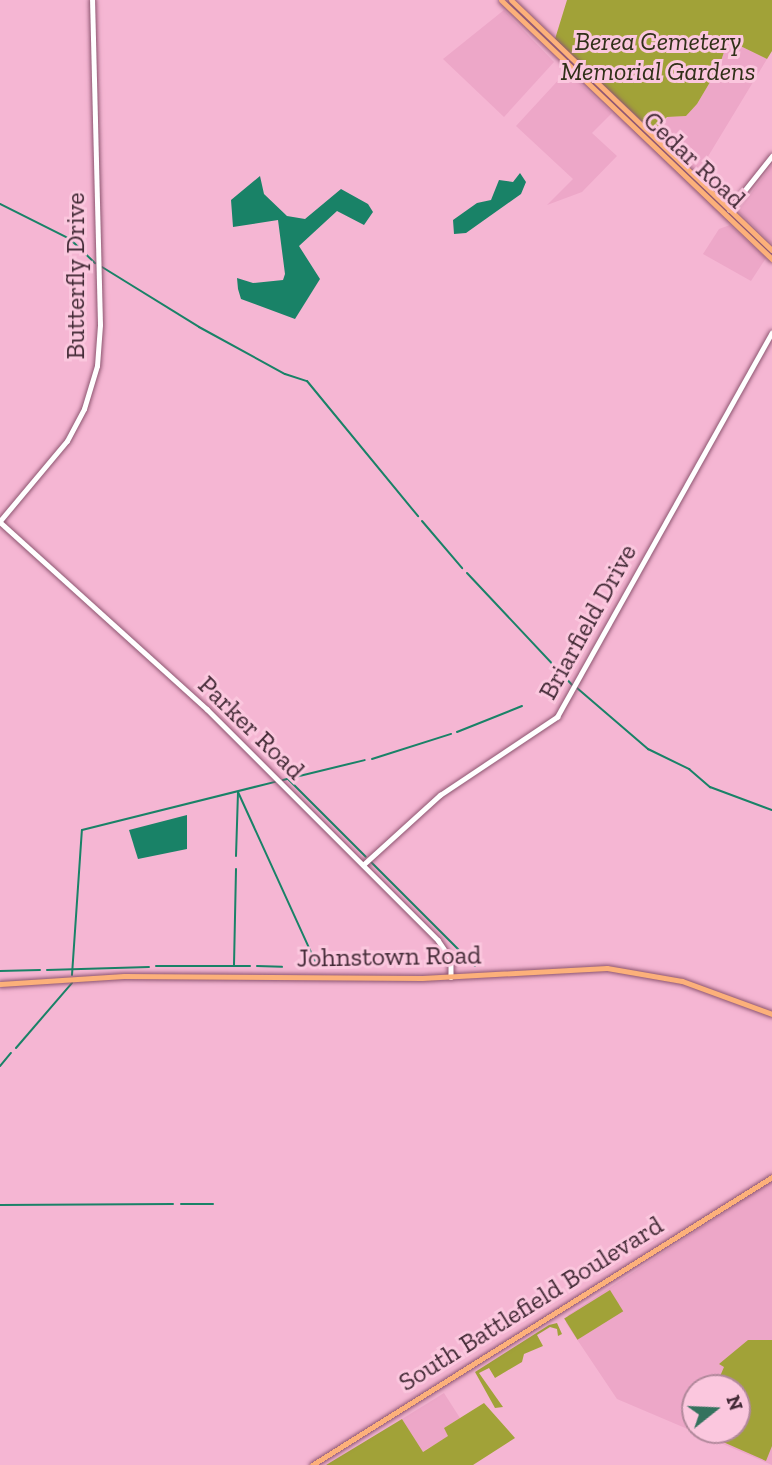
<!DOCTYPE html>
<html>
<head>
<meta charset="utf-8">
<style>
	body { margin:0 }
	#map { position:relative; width:772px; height:1465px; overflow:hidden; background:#f5b6d3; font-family:"Zilla Slab",serif }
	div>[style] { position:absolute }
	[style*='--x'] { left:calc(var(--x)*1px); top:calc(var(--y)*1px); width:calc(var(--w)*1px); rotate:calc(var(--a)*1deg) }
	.built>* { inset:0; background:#eda7c8 }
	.green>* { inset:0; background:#a1a238; transform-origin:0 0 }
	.water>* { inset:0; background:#198267 }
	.stream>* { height:2px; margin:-1px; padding:0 1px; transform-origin:1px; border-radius:1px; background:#198267 }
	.roads { filter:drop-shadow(0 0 2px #8d5570) drop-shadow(0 0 2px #8d5570) }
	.minor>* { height:4.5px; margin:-2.25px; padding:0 2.25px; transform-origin:2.25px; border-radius:2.25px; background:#fff }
	.major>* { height:5px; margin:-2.5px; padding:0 2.5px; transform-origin:2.5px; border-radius:2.5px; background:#fcb07a }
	span { translate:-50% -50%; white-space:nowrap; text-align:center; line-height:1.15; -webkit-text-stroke:6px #fbc7de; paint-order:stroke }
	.park-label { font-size:26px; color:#303018; font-style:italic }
	.street-label { font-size:26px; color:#432a36 }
	.north { position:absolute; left:681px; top:1374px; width:70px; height:70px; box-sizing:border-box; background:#fbc7de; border:2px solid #b1889b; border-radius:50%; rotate:72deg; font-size:19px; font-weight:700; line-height:28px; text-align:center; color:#432a36 }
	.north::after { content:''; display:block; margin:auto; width:24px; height:32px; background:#34725e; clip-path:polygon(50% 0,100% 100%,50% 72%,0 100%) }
</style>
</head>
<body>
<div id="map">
	<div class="built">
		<div style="clip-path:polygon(504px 10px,554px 62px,504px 117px,443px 59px)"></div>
		<div style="clip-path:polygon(728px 40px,767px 59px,698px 173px,653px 132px,668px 117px,686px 116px,697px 104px,719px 67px)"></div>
		<div style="clip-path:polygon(570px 74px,612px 113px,592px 133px,617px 156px,582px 192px,547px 205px,573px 179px,516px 126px,563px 75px)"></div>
		<div style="clip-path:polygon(772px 165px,772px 244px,738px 211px)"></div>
		<div style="clip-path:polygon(730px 225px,766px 258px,751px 281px,703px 254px,719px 229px)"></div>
		<div style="clip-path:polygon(evenodd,772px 1181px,772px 1465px,617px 1399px,566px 1323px,568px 1315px,772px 1181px,695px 1388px,737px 1388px,737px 1430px,695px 1430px,695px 1388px)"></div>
		<div style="clip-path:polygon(444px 1393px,460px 1418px,444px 1428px,449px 1436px,422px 1452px,402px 1419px)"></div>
	</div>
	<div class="green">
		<div style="clip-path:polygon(567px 0,772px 0,772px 51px,767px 59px,728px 40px,719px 67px,697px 104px,686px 116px,667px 117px,653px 132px,555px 39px)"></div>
		<div style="left:610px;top:1290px;width:25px;height:54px;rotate:58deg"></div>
		<div style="clip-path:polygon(557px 1323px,562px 1334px,558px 1336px,557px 1329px,550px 1327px,537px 1335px,543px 1346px,524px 1354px,522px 1362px,495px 1378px,489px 1368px,479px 1373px,503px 1407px,495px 1408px,475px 1372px,549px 1325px)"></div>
		<div style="clip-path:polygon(748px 1340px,772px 1340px,772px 1446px,766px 1461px,705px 1434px,705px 1430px,737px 1430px,737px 1388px,715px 1388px,724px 1367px,719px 1364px)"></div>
		<div style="clip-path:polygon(484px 1403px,515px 1438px,473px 1465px,326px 1465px,402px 1419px,423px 1452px,448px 1436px,444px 1428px)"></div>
	</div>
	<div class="water">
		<div style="clip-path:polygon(520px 173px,526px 182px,521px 194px,466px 233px,454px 234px,453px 220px,477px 203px,491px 200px,499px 180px,513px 182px)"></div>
		<div style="clip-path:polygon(260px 176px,264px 194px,287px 216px,305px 219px,341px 189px,368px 204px,373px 212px,364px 225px,337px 211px,299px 246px,320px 279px,295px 319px,241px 299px,238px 289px,237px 278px,253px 283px,283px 280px,285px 274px,278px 220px,233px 227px,231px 200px)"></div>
		<div style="clip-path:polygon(187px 815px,187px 849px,138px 859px,129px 830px)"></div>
	</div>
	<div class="stream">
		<div style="--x:0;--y:204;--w:78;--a:26.6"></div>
		<div style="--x:70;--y:239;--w:35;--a:44"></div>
		<div style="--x:102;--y:267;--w:114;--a:31.7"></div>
		<div style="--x:199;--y:327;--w:98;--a:28.7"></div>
		<div style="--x:285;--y:374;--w:23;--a:18"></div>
		<div style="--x:307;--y:381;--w:175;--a:50.6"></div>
		<div style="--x:422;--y:521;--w:62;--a:49.6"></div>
		<div style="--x:467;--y:573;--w:155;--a:46.8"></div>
		<div style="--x:577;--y:688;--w:94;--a:40.7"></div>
		<div style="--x:648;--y:749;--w:46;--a:26"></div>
		<div style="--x:689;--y:769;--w:28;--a:41"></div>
		<div style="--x:710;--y:787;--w:66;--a:20.4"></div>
		<div style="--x:457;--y:732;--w:70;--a:-21.8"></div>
		<div style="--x:372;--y:759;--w:83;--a:-17.6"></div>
		<div style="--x:288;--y:779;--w:110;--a:45"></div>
		<div style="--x:283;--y:780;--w:84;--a:-13.7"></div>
		<div style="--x:238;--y:792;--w:188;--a:65.5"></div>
		<div style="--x:236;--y:856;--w:64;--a:-88.2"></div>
		<div style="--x:371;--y:862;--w:147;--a:45"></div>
		<div style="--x:234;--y:965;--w:96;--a:-88.8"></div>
		<div style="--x:156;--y:966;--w:94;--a:0"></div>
		<div style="--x:257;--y:966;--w:25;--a:2"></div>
		<div style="--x:47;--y:970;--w:102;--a:-1.7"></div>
		<div style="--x:0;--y:971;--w:40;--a:-1.4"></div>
		<div style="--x:72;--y:975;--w:145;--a:-86.1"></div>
		<div style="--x:82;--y:830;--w:199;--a:-14"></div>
		<div style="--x:16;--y:1048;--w:86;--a:-49.3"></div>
		<div style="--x:0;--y:1066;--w:17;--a:-50"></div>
		<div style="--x:181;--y:1204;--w:32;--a:0"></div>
		<div style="--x:0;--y:1205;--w:173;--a:-0.3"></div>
	</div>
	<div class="roads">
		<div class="minor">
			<div style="--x:729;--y:210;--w:69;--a:-51.5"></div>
			<div style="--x:0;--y:521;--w:104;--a:-50.1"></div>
			<div style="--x:67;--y:441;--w:36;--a:-62"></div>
			<div style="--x:84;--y:409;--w:45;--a:-73.2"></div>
			<div style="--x:97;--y:366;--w:41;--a:-85.8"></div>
			<div style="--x:100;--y:325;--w:325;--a:-91.4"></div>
			<div style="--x:0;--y:522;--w:279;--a:42.1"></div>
			<div style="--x:207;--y:709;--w:327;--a:45"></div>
			<div style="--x:438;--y:940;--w:23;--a:56"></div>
			<div style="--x:451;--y:959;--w:18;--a:90"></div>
			<div style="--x:363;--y:865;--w:104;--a:-42.3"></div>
			<div style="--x:440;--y:795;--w:141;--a:-33.7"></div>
			<div style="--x:557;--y:717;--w:440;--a:-60.8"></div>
		</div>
		<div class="major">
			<div style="--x:501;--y:0;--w:375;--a:43.7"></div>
			<div style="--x:511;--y:0;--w:361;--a:43.8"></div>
			<div style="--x:0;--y:984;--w:124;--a:-3.7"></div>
			<div style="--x:124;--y:976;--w:298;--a:0.4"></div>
			<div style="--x:422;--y:978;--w:185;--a:-3.1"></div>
			<div style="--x:607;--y:968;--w:76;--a:9.8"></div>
			<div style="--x:682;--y:981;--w:96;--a:20.1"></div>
			<div style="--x:312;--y:1465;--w:543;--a:-32.05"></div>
		</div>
	</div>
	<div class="park-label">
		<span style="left:658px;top:57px">Berea Cemetery<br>Memorial Gardens</span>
	</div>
	<div class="street-label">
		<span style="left:694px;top:160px;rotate:43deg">Cedar Road</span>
		<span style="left:76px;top:276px;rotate:-90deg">Butterfly Drive</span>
		<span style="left:588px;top:622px;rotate:-61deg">Briarfield Drive</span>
		<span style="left:251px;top:728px;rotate:44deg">Parker Road</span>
		<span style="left:389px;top:957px;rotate:-1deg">Johnstown Road</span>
		<span style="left:531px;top:1304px;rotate:-32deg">South Battlefield Boulevard</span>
	</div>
	<div class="north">N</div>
</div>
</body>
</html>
